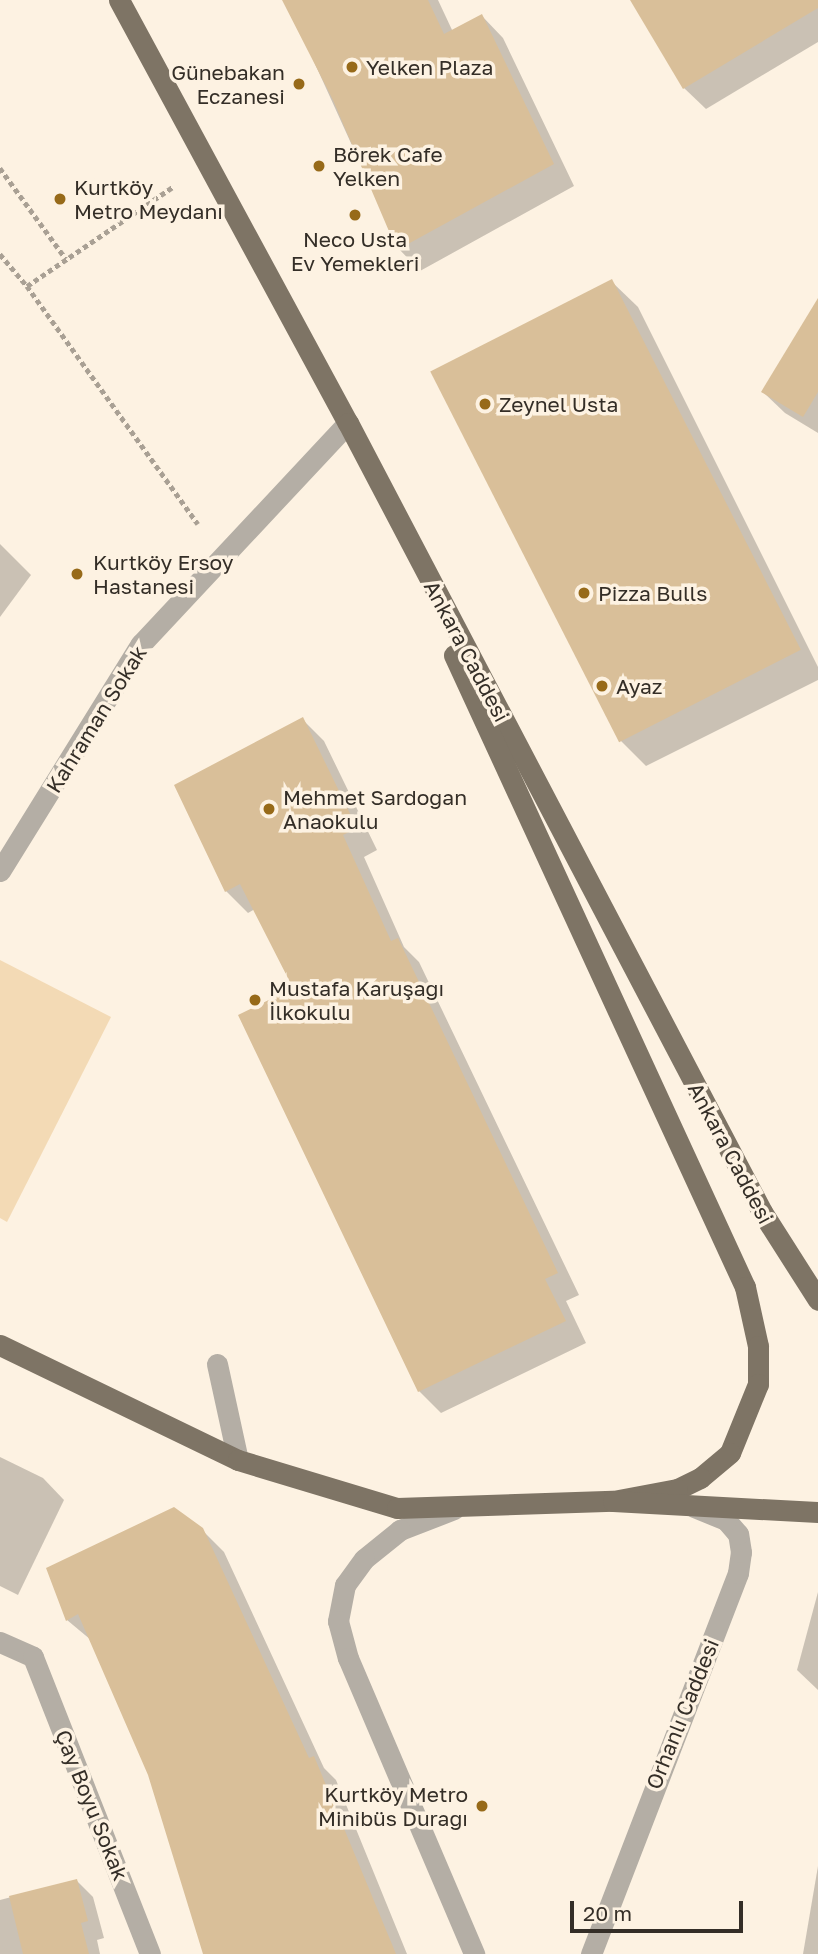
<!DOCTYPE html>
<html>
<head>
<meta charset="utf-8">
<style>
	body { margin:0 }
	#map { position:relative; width:818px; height:1954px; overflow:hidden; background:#fdf2e2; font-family:"Golos Text",sans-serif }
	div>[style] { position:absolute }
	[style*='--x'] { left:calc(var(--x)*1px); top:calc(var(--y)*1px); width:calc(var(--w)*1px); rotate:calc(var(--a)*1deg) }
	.green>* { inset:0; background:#f3dab5 }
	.shadow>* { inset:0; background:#0003 }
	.building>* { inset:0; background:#d9bf99; transform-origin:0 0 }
	.path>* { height:4.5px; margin-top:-2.25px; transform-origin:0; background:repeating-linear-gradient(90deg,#a9a094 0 5px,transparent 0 8.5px) }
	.service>* { height:21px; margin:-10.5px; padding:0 10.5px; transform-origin:10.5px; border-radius:10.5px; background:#b4aea5 }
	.minor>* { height:21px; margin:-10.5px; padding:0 10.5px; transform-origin:10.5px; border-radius:10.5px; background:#b4aea5 }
	.tertiary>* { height:21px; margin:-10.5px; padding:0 10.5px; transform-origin:10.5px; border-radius:10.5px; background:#b4aea5 }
	.primary>* { height:21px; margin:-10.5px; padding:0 10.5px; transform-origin:10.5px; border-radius:10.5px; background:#7e7465 }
	.dots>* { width:19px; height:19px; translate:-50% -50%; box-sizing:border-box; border:4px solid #fdf2e2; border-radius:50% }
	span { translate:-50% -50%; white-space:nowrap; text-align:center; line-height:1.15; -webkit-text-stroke:7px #fdf2e2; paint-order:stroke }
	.poi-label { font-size:21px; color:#342e27 }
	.left { translate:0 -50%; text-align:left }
	.right { translate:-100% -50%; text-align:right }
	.street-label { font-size:21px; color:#342e27 }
	.scale { position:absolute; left:570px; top:1901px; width:173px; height:32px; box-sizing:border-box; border:4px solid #342e27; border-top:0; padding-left:9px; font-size:21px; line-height:24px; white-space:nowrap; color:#342e27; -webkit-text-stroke:5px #fdf2e2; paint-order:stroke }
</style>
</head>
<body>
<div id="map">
	<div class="green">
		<div style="clip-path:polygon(0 960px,111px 1017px,7px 1222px,0 1218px)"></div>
	</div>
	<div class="shadow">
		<div style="clip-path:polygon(286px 0,438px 0,453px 32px,482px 16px,503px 38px,574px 186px,420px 271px,399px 249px)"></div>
		<div style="clip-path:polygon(632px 0,818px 0,818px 42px,706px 109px,684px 88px)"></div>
		<div style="clip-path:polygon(611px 281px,638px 307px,818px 667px,818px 680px,646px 766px,620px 740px)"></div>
		<div style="clip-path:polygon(818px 301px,818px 433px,785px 413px,763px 392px)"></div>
		<div style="clip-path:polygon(0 544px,31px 575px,0 617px)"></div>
		<div style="clip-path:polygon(302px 719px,324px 741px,377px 850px,364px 857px,404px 947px,419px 962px,579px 1295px,566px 1301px,586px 1343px,441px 1413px,419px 1391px,295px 989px,255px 909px,248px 913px,226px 891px,176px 786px)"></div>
		<div style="clip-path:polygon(0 1457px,43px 1478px,64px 1500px,18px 1595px,0 1586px)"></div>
		<div style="clip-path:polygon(201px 1529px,224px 1552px,324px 1768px,336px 1780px,407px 1954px,205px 1954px,150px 1774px,91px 1640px,67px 1620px,48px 1569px)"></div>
		<div style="clip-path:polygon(818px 1592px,818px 1690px,797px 1670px)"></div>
		<div style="clip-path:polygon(818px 1866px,818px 1954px,803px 1954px)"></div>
		<div style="clip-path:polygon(76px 1880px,93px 1897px,104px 1938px,97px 1940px,100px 1954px,0 1954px,0 1900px)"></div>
	</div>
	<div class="building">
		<div style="clip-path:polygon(282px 0,428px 0,444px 34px,482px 14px,554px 164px,397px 250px,333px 100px)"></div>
		<div style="clip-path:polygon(630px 0,818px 0,818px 8px,683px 89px)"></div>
		<div style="left:612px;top:279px;width:416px;height:204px;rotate:63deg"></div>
		<div style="clip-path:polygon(818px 298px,818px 392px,803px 417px,761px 392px)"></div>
		<div style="clip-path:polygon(303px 717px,357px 828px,343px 835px,391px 941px,398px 938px,558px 1273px,545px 1279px,566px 1321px,418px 1392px,238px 1015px,293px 988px,240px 884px,225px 892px,174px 785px)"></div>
		<div style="clip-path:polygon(174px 1507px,203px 1528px,309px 1758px,314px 1756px,396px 1954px,203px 1954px,148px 1775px,78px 1614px,66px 1621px,46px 1568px)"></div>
		<div style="clip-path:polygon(77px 1879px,88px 1921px,81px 1923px,89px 1954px,23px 1954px,9px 1896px)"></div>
	</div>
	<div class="path">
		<div style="--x:0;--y:168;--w:112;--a:54"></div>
		<div style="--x:0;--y:254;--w:42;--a:49.8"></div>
		<div style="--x:27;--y:286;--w:178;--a:-34.2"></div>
		<div style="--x:27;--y:286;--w:293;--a:54.3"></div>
	</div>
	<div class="service">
		<div style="--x:217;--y:1364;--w:98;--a:77.7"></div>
	</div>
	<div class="minor">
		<div style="--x:0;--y:871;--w:267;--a:-58.2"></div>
		<div style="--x:141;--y:644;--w:303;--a:-46.9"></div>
		<div style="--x:0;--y:1642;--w:36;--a:24"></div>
		<div style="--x:33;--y:1657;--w:319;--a:68.5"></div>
	</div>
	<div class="tertiary">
		<div style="--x:454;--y:1509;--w:58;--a:158.7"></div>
		<div style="--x:400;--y:1530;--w:46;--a:141.1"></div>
		<div style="--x:364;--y:1559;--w:32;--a:126"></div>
		<div style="--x:345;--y:1585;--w:37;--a:101"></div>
		<div style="--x:338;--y:1621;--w:38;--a:75"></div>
		<div style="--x:348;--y:1658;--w:322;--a:66.9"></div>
		<div style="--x:591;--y:1954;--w:408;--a:-68.9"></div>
		<div style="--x:738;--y:1573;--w:21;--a:-82"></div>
		<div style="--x:741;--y:1552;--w:18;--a:-99"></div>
		<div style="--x:738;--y:1534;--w:18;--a:-131"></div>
		<div style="--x:726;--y:1520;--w:35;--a:-158"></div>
	</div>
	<div class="primary">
		<div style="--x:119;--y:0;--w:481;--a:61.6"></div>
		<div style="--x:348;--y:423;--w:891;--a:62.31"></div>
		<div style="--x:762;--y:1212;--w:104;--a:57.5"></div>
		<div style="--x:454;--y:655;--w:696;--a:65.28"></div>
		<div style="--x:745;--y:1287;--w:60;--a:77.6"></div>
		<div style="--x:758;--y:1346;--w:38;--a:90"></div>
		<div style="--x:758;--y:1384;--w:74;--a:112.1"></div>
		<div style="--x:730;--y:1453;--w:39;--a:140"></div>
		<div style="--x:700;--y:1478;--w:25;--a:154"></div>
		<div style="--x:677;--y:1489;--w:65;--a:169.4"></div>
		<div style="--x:0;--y:1345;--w:264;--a:25.8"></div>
		<div style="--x:238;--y:1460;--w:166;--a:16.8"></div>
		<div style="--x:397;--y:1508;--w:216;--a:-1.9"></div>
		<div style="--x:613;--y:1501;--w:205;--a:3.1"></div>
	</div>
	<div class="dots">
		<div style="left:352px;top:67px;background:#976a19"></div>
		<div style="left:299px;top:84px;background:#976a19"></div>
		<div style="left:319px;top:166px;background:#976a19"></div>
		<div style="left:60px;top:199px;background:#976a19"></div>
		<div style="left:355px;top:215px;background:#976a19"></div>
		<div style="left:485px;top:404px;background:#976a19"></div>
		<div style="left:77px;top:574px;background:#976a19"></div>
		<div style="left:584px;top:593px;background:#976a19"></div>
		<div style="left:602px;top:686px;background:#976a19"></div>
		<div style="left:269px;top:809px;background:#976a19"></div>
		<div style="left:255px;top:1000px;background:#976a19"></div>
		<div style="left:482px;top:1806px;background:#976a19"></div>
	</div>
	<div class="poi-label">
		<span class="left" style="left:366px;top:67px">Yelken Plaza</span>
		<span class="right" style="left:285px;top:84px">Günebakan<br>Eczanesi</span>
		<span class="left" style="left:333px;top:166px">Börek Cafe<br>Yelken</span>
		<span class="left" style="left:74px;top:199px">Kurtköy<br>Metro Meydanı</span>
		<span style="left:355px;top:251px">Neco Usta<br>Ev Yemekleri</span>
		<span class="left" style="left:499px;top:404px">Zeynel Usta</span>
		<span class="left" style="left:93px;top:574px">Kurtköy Ersoy<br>Hastanesi</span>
		<span class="left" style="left:598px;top:593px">Pizza Bulls</span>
		<span class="left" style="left:616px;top:686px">Ayaz</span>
		<span class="left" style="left:283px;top:809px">Mehmet Sardoğan<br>Anaokulu</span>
		<span class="left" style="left:269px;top:1000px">Mustafa Karuşağı<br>İlkokulu</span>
		<span class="right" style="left:468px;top:1806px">Kurtköy Metro<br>Minibüs Durağı</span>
	</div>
	<div class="street-label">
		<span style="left:467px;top:651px;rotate:62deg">Ankara Caddesi</span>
		<span style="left:96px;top:719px;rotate:-58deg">Kahraman Sokak</span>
		<span style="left:731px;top:1153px;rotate:62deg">Ankara Caddesi</span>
		<span style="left:682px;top:1714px;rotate:-68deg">Orhanlı Caddesi</span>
		<span style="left:92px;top:1805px;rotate:68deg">Çay Boyu Sokak</span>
	</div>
	<div class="scale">20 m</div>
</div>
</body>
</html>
